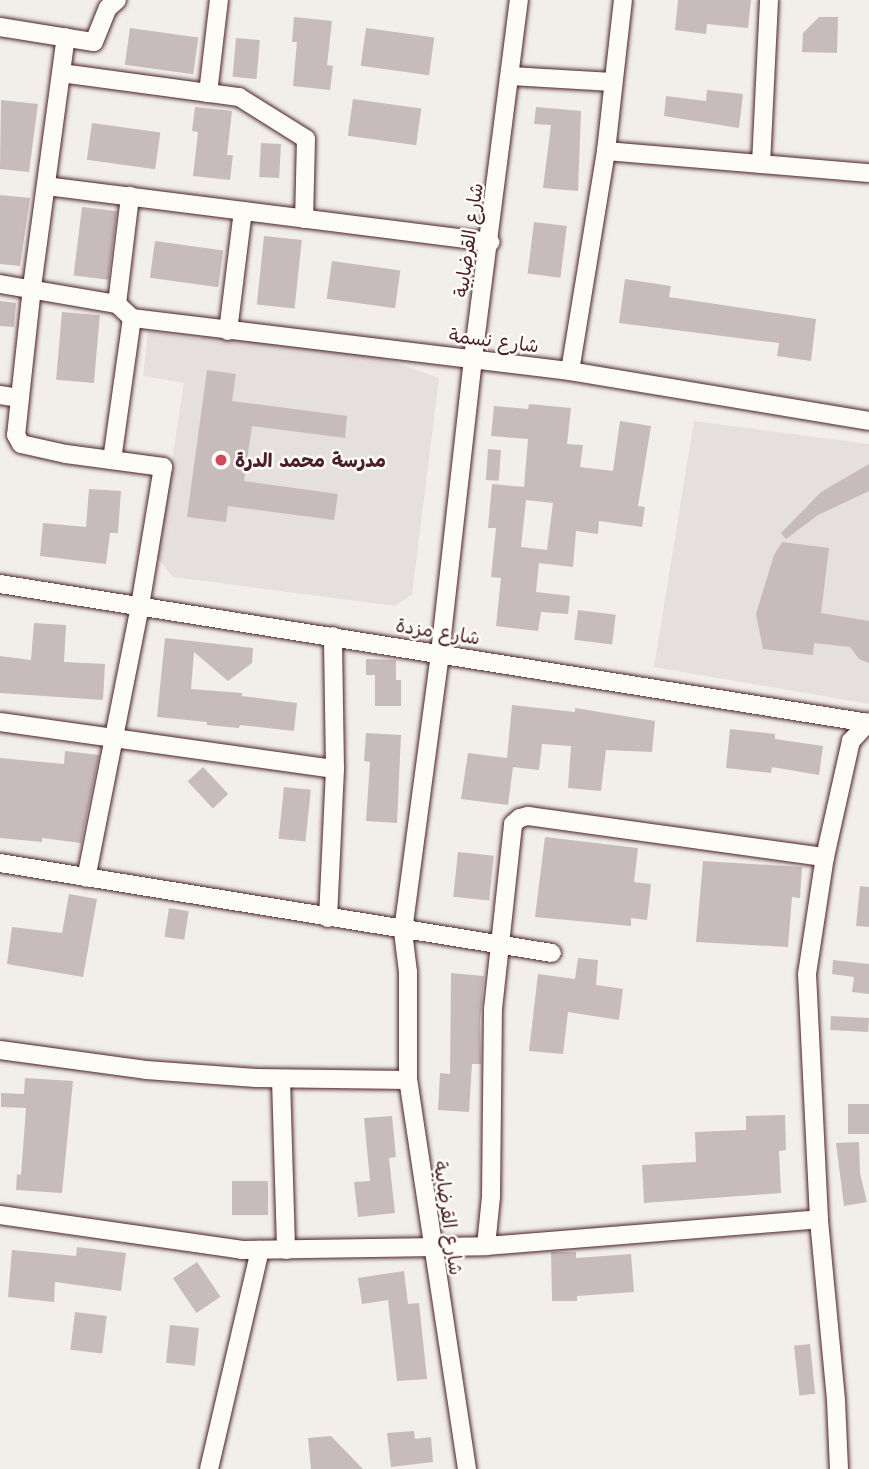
<!DOCTYPE html>
<html>
<head>
<meta charset="utf-8">
<style>
	body { margin:0 }
	#map { position:relative; width:869px; height:1469px; overflow:hidden; background:#f2efeb; font-family:Mali,"Playpen Sans Arabic",sans-serif }
	div>[style] { position:absolute }
	[style*='--x'] { left:calc(var(--x)*1px); top:calc(var(--y)*1px); width:calc(var(--w)*1px); rotate:calc(var(--a)*1deg) }
	.built>* { inset:0; background:#e5dfdd }
	.building>* { inset:0; background:#c8bbbb; transform-origin:0 0 }
	.roads { filter:drop-shadow(0 0 2px #4a1f2b) drop-shadow(0 0 2px #4a1f2b) }
	.street>* { height:18px; margin:-9px; padding:0 9px; transform-origin:9px; border-radius:9px; background:#fdfcf7 }
	.dots>* { width:19px; height:19px; translate:-50% -50%; box-sizing:border-box; border:4px solid #fdfcf7; border-radius:50% }
	span { translate:-50% -50%; white-space:nowrap; text-align:center; line-height:1.15; -webkit-text-stroke:5px #fdfcf7; paint-order:stroke }
	.street-label { font-size:19px; color:#4a1f2b }
	.poi-label { font-size:19px; color:#4a1f2b; font-weight:700 }
	.left { translate:0 -50%; text-align:left }
</style>
</head>
<body>
<div id="map">
	<div class="built">
		<div style="clip-path:polygon(148px 331px,199px 339px,207px 332px,373px 355px,439px 378px,412px 594px,395px 606px,173px 577px,157px 557px,184px 383px,143px 376px)"></div>
		<div style="clip-path:polygon(694px 421px,869px 444px,869px 704px,654px 667px)"></div>
	</div>
	<div class="building">
		<div style="clip-path:polygon(678px 0,751px 0,748px 28px,707px 24px,706px 34px,675px 30px)"></div>
		<div style="clip-path:polygon(294px 17px,332px 21px,327px 65px,333px 66px,330px 90px,293px 86px,297px 42px,292px 42px)"></div>
		<div style="clip-path:polygon(819px 17px,838px 17px,837px 53px,802px 52px,803px 33px)"></div>
		<div style="left:130px;top:28px;width:69px;height:37px;rotate:8deg"></div>
		<div style="left:366px;top:28px;width:69px;height:38px;rotate:8deg"></div>
		<div style="left:236px;top:38px;width:24px;height:39px;rotate:5deg"></div>
		<div style="clip-path:polygon(707px 90px,743px 94px,739px 128px,664px 116px,666px 96px,706px 101px)"></div>
		<div style="left:353px;top:99px;width:69px;height:37px;rotate:8deg"></div>
		<div style="clip-path:polygon(1px 100px,38px 104px,29px 172px,0 169px)"></div>
		<div style="clip-path:polygon(195px 107px,232px 111px,227px 155px,233px 155px,230px 180px,193px 176px,198px 132px,192px 131px)"></div>
		<div style="clip-path:polygon(536px 107px,581px 111px,578px 191px,543px 188px,551px 125px,534px 124px)"></div>
		<div style="left:92px;top:123px;width:69px;height:37px;rotate:8deg"></div>
		<div style="left:261px;top:143px;width:20px;height:34px;rotate:3deg"></div>
		<div style="clip-path:polygon(0 195px,30px 198px,20px 266px,0 264px)"></div>
		<div style="left:82px;top:207px;width:35px;height:69px;rotate:7deg"></div>
		<div style="left:534px;top:222px;width:33px;height:52px;rotate:7deg"></div>
		<div style="left:264px;top:236px;width:38px;height:69px;rotate:6deg"></div>
		<div style="left:155px;top:241px;width:69px;height:37px;rotate:8deg"></div>
		<div style="left:332px;top:261px;width:69px;height:38px;rotate:8deg"></div>
		<div style="clip-path:polygon(625px 279px,671px 286px,669px 297px,816px 319px,811px 361px,777px 356px,779px 343px,619px 323px)"></div>
		<div style="clip-path:polygon(0 301px,16px 303px,14px 327px,0 326px)"></div>
		<div style="left:62px;top:312px;width:38px;height:68px;rotate:5deg"></div>
		<div style="clip-path:polygon(207px 370px,236px 374px,232px 401px,347px 416px,345px 438px,252px 426px,244px 481px,338px 494px,334px 520px,228px 506px,226px 522px,187px 517px)"></div>
		<div style="clip-path:polygon(evenodd,529px 404px,571px 408px,567px 444px,583px 445px,580px 467px,613px 471px,620px 421px,651px 426px,638px 506px,645px 507px,642px 527px,599px 521px,598px 534px,576px 531px,573px 567px,539px 563px,536px 592px,570px 596px,568px 614px,541px 612px,538px 631px,496px 626px,501px 578px,491px 577px,496px 528px,488px 528px,492px 484px,524px 487px,528px 439px,491px 436px,494px 406px,528px 409px,529px 404px,526px 500px,553px 503px,547px 550px,521px 547px,526px 500px)"></div>
		<div style="left:488px;top:449px;width:13px;height:31px;rotate:4deg"></div>
		<div style="clip-path:polygon(869px 464px,869px 491px,818px 515px,786px 539px,781px 533px,821px 492px)"></div>
		<div style="clip-path:polygon(89px 489px,121px 491px,118px 533px,110px 533px,106px 564px,40px 556px,43px 523px,86px 527px)"></div>
		<div style="clip-path:polygon(782px 542px,829px 548px,821px 613px,869px 621px,869px 663px,859px 659px,850px 647px,814px 643px,813px 655px,763px 649px,756px 614px,774px 555px)"></div>
		<div style="left:578px;top:610px;width:38px;height:30px;rotate:7deg"></div>
		<div style="clip-path:polygon(34px 623px,66px 625px,64px 662px,105px 664px,103px 700px,0 693px,0 656px,31px 660px)"></div>
		<div style="clip-path:polygon(165px 638px,253px 648px,252px 663px,228px 681px,194px 652px,191px 689px,242px 693px,242px 696px,297px 703px,294px 731px,240px 725px,239px 728px,207px 725px,207px 722px,157px 717px)"></div>
		<div style="clip-path:polygon(366px 659px,396px 660px,396px 680px,401px 680px,401px 706px,375px 706px,375px 675px,366px 675px)"></div>
		<div style="clip-path:polygon(512px 705px,575px 712px,575px 708px,655px 721px,652px 752px,606px 750px,601px 791px,568px 788px,571px 746px,542px 744px,539px 770px,513px 767px,508px 805px,461px 799px,468px 753px,507px 758px)"></div>
		<div style="clip-path:polygon(730px 729px,775px 734px,775px 739px,823px 746px,819px 775px,772px 767px,771px 773px,726px 768px)"></div>
		<div style="clip-path:polygon(366px 733px,401px 735px,397px 823px,366px 821px,370px 762px,364px 761px)"></div>
		<div style="clip-path:polygon(65px 751px,99px 755px,81px 843px,42px 838px,42px 842px,0 838px,0 758px,64px 764px)"></div>
		<div style="left:203px;top:767px;width:37px;height:21px;rotate:47deg"></div>
		<div style="left:284px;top:787px;width:27px;height:52px;rotate:6deg"></div>
		<div style="clip-path:polygon(545px 837px,638px 848px,634px 882px,651px 884px,647px 920px,631px 918px,631px 926px,535px 917px)"></div>
		<div style="left:458px;top:852px;width:36px;height:45px;rotate:6deg"></div>
		<div style="clip-path:polygon(703px 861px,802px 867px,800px 898px,792px 897px,788px 947px,696px 942px)"></div>
		<div style="clip-path:polygon(860px 886px,869px 887px,869px 927px,856px 926px)"></div>
		<div style="clip-path:polygon(69px 894px,97px 899px,83px 977px,7px 964px,12px 927px,62px 933px)"></div>
		<div style="left:169px;top:908px;width:20px;height:29px;rotate:9deg"></div>
		<div style="clip-path:polygon(578px 958px,598px 960px,596px 985px,623px 989px,619px 1020px,568px 1012px,563px 1054px,529px 1051px,538px 974px,575px 979px)"></div>
		<div style="clip-path:polygon(833px 960px,869px 964px,869px 994px,852px 992px,854px 977px,832px 974px)"></div>
		<div style="clip-path:polygon(451px 973px,484px 976px,480px 1020px,481px 1064px,472px 1064px,469px 1112px,438px 1110px,440px 1073px,450px 1074px)"></div>
		<div style="left:831px;top:1016px;width:38px;height:14px;rotate:3deg"></div>
		<div style="clip-path:polygon(25px 1078px,73px 1081px,62px 1193px,16px 1190px,17px 1174px,21px 1175px,26px 1108px,1px 1107px,1px 1093px,24px 1094px)"></div>
		<div style="left:848px;top:1104px;width:21px;height:30px"></div>
		<div style="clip-path:polygon(785px 1115px,786px 1150px,779px 1151px,781px 1193px,644px 1203px,642px 1165px,696px 1162px,695px 1132px,746px 1130px,746px 1116px)"></div>
		<div style="clip-path:polygon(392px 1116px,396px 1157px,389px 1158px,395px 1213px,358px 1217px,354px 1182px,370px 1181px,364px 1118px)"></div>
		<div style="clip-path:polygon(859px 1142px,860px 1173px,867px 1202px,844px 1206px,836px 1143px)"></div>
		<div style="left:232px;top:1181px;width:36px;height:34px"></div>
		<div style="clip-path:polygon(77px 1247px,126px 1253px,121px 1291px,55px 1282px,54px 1302px,8px 1297px,12px 1250px,76px 1256px)"></div>
		<div style="clip-path:polygon(551px 1252px,576px 1252px,576px 1258px,631px 1254px,634px 1292px,577px 1296px,577px 1301px,552px 1301px)"></div>
		<div style="left:197px;top:1262px;width:42px;height:29px;rotate:56deg"></div>
		<div style="clip-path:polygon(404px 1271px,408px 1304px,419px 1303px,427px 1379px,397px 1381px,388px 1300px,362px 1304px,358px 1278px)"></div>
		<div style="left:75px;top:1312px;width:32px;height:38px;rotate:7deg"></div>
		<div style="left:170px;top:1325px;width:29px;height:38px;rotate:6deg"></div>
		<div style="left:810px;top:1344px;width:50px;height:16px;rotate:84deg"></div>
		<div style="clip-path:polygon(414px 1431px,415px 1439px,431px 1437px,433px 1462px,391px 1467px,387px 1433px)"></div>
		<div style="clip-path:polygon(331px 1436px,363px 1469px,311px 1469px,308px 1438px)"></div>
	</div>
	<div class="roads">
		<div class="street">
			<div style="--x:0;--y:27;--w:95;--a:9.1"></div>
			<div style="--x:94;--y:42;--w:37;--a:-68"></div>
			<div style="--x:108;--y:8;--w:12;--a:-42"></div>
			<div style="--x:61;--y:73;--w:180;--a:7.7"></div>
			<div style="--x:239;--y:97;--w:79;--a:32.1"></div>
			<div style="--x:306;--y:139;--w:80;--a:91.4"></div>
			<div style="--x:511;--y:76;--w:101;--a:3.4"></div>
			<div style="--x:208;--y:93;--w:94;--a:-83.3"></div>
			<div style="--x:606;--y:151;--w:264;--a:4.8"></div>
			<div style="--x:761;--y:164;--w:164;--a:-87.2"></div>
			<div style="--x:46;--y:186;--w:448;--a:7.2"></div>
			<div style="--x:0;--y:284;--w:119;--a:9.7"></div>
			<div style="--x:117;--y:304;--w:21;--a:43"></div>
			<div style="--x:132;--y:318;--w:441;--a:6.9"></div>
			<div style="--x:570;--y:371;--w:303;--a:9.5"></div>
			<div style="--x:117;--y:304;--w:109;--a:-83.1"></div>
			<div style="--x:228;--y:331;--w:121;--a:-82.9"></div>
			<div style="--x:570;--y:371;--w:223;--a:-80.7"></div>
			<div style="--x:606;--y:151;--w:152;--a:-83.6"></div>
			<div style="--x:0;--y:395;--w:20;--a:9"></div>
			<div style="--x:20;--y:398;--w:37;--a:96"></div>
			<div style="--x:16;--y:435;--w:10;--a:61"></div>
			<div style="--x:21;--y:444;--w:46;--a:12.5"></div>
			<div style="--x:66;--y:454;--w:98;--a:7.6"></div>
			<div style="--x:163;--y:467;--w:141;--a:99.4"></div>
			<div style="--x:140;--y:606;--w:277;--a:101.2"></div>
			<div style="--x:20;--y:398;--w:112;--a:-83.8"></div>
			<div style="--x:32;--y:287;--w:252;--a:-82.3"></div>
			<div style="--x:112;--y:460;--w:143;--a:-82"></div>
			<div style="--x:0;--y:584;--w:880;--a:9.09"></div>
			<div style="--x:0;--y:722;--w:338;--a:8"></div>
			<div style="--x:335;--y:769;--w:133;--a:-90.9"></div>
			<div style="--x:0;--y:863;--w:559;--a:9.26"></div>
			<div style="--x:328;--y:918;--w:149;--a:-87.3"></div>
			<div style="--x:0;--y:1050;--w:147;--a:7.8"></div>
			<div style="--x:146;--y:1070;--w:110;--a:4.2"></div>
			<div style="--x:256;--y:1078;--w:152;--a:0.8"></div>
			<div style="--x:281;--y:1079;--w:171;--a:88.3"></div>
			<div style="--x:0;--y:1215;--w:245;--a:8.2"></div>
			<div style="--x:242;--y:1250;--w:244;--a:-0.9"></div>
			<div style="--x:486;--y:1246;--w:334;--a:-4.6"></div>
			<div style="--x:486;--y:1246;--w:49;--a:-84.2"></div>
			<div style="--x:491;--y:1197;--w:188;--a:-89.4"></div>
			<div style="--x:493;--y:1009;--w:186;--a:-83.8"></div>
			<div style="--x:513;--y:824;--w:9;--a:-41"></div>
			<div style="--x:520;--y:818;--w:8;--a:-14"></div>
			<div style="--x:528;--y:816;--w:300;--a:7.9"></div>
			<div style="--x:209;--y:1469;--w:225;--a:-76.9"></div>
			<div style="--x:467;--y:1469;--w:393;--a:-98.6"></div>
			<div style="--x:408;--y:1080;--w:108;--a:-90"></div>
			<div style="--x:408;--y:972;--w:41;--a:-97"></div>
			<div style="--x:403;--y:931;--w:280;--a:-82.4"></div>
			<div style="--x:440;--y:653;--w:297;--a:-83.6"></div>
			<div style="--x:473;--y:358;--w:361;--a:-82.7"></div>
			<div style="--x:839;--y:1469;--w:69;--a:-92.5"></div>
			<div style="--x:836;--y:1400;--w:182;--a:-95.4"></div>
			<div style="--x:819;--y:1219;--w:245;--a:-92.8"></div>
			<div style="--x:807;--y:974;--w:118;--a:-81.3"></div>
			<div style="--x:825;--y:857;--w:119;--a:-77.4"></div>
			<div style="--x:851;--y:741;--w:26;--a:-47"></div>
		</div>
	</div>
	<div class="dots">
		<div style="left:221px;top:460px;background:#d1495b"></div>
	</div>
	<div class="street-label">
		<span style="left:468px;top:240px;rotate:-82deg">شارع القرضابية</span>
		<span style="left:494px;top:340px;rotate:7deg">شارع نسمة</span>
		<span style="left:438px;top:631px;rotate:9deg">شارع مزدة</span>
		<span style="left:449px;top:1218px;rotate:82deg">شارع القرضابية</span>
	</div>
	<div class="poi-label">
		<span class="left" style="left:235px;top:460px">مدرسة محمد الدرة</span>
	</div>
</div>
</body>
</html>
